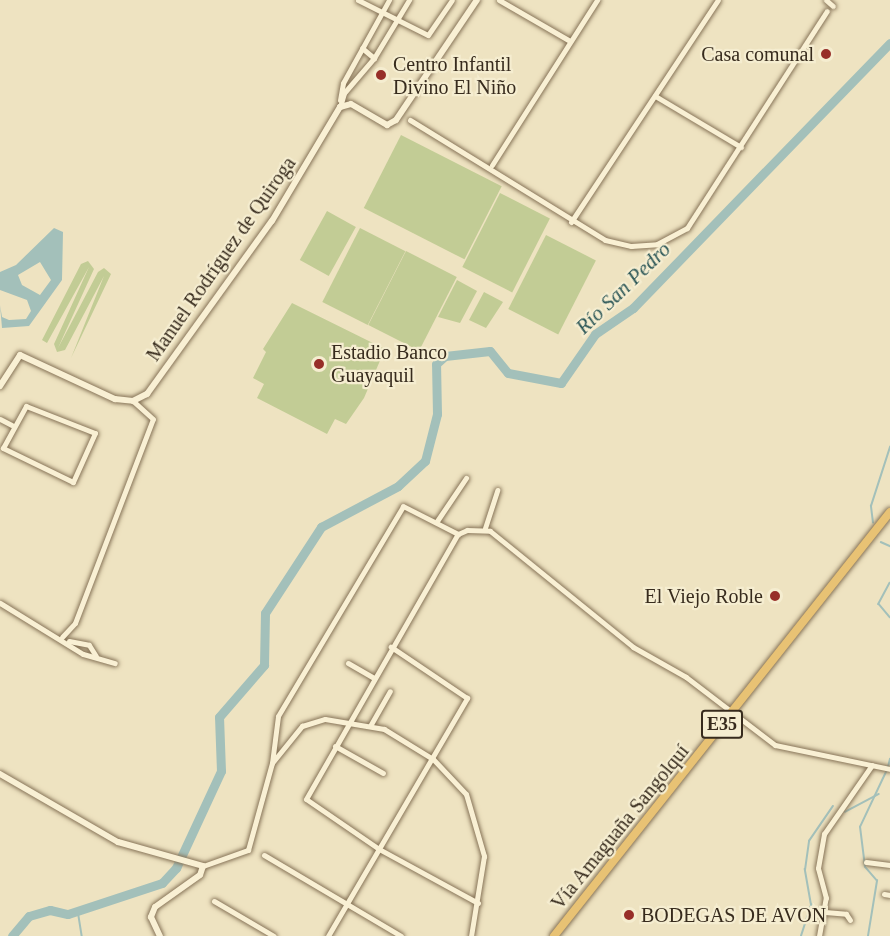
<!DOCTYPE html>
<html>
<head>
<meta charset="utf-8">
<style>
	body { margin:0 }
	#map { position:relative; width:890px; height:936px; overflow:hidden; background:#eee3c1; font-family:Georgia,serif }
	div>[style] { position:absolute }
	[style*='--x'] { left:calc(var(--x)*1px); top:calc(var(--y)*1px); width:calc(var(--w)*1px); rotate:calc(var(--a)*1deg) }
	.green>* { inset:0; background:#c2cc95; transform-origin:0 0 }
	.water>* { inset:0; background:#a3c0ba }
	.stream>* { height:1.5px; margin:-0.75px; padding:0 0.75px; transform-origin:0.75px; border-radius:0.75px; background:#a3c0ba }
	.river>* { height:9px; margin:-4.5px; padding:0 4.5px; transform-origin:4.5px; border-radius:4.5px; background:#a3c0ba }
	.roads { filter:drop-shadow(0 0 2px #877458) drop-shadow(0 0 2px #877458) }
	.minor>* { height:5px; margin:-2.5px; padding:0 2.5px; transform-origin:2.5px; border-radius:2.5px; background:#f9f0d4 }
	.tertiary>* { height:6px; margin:-3px; padding:0 3px; transform-origin:3px; border-radius:3px; background:#f9f0d4 }
	.trunk>* { height:8px; margin:-4px; padding:0 4px; transform-origin:4px; border-radius:4px; background:#e8c274 }
	.dots>* { width:16px; height:16px; translate:-50% -50%; box-sizing:border-box; border:3px solid #f5edd0; border-radius:50% }
	span { translate:-50% -50%; white-space:nowrap; text-align:center; line-height:1.15; -webkit-text-stroke:4.5px #f5edd0; paint-order:stroke }
	.shield-label span { padding:2px 4px; background:#f5edd0; border:2px solid; border-radius:4px; -webkit-text-stroke-width:0 }
	.shield-label { font-size:18px; color:#372b1d; font-weight:700 }
	.poi-label { font-size:20px; color:#372b1d }
	.right { translate:-100% -50%; text-align:right }
	.left { translate:0 -50%; text-align:left }
	.street-label { font-size:20px; color:#372b1d }
	.water-label { font-size:21px; color:#2c5757; font-style:italic }
</style>
</head>
<body>
<div id="map">
	<div class="green">
		<div style="left:401px;top:135px;width:113px;height:82px;rotate:27deg"></div>
		<div style="left:500px;top:193px;width:56px;height:83px;rotate:27deg"></div>
		<div style="left:327px;top:211px;width:33px;height:56px;rotate:29deg"></div>
		<div style="left:360px;top:228px;width:51px;height:83px;rotate:27deg"></div>
		<div style="left:546px;top:235px;width:56px;height:83px;rotate:27deg"></div>
		<div style="left:406px;top:251px;width:57px;height:83px;rotate:27deg"></div>
		<div style="clip-path:polygon(88px 261px,94px 269px,58px 348px,98px 272px,104px 268px,111px 274px,71px 358px,104px 276px,65px 350px,57px 352px,54px 344px,89px 267px,47px 343px,42px 340px,81px 264px)"></div>
		<div style="clip-path:polygon(457px 280px,477px 291px,460px 323px,438px 317px)"></div>
		<div style="clip-path:polygon(484px 292px,503px 302px,486px 328px,469px 320px)"></div>
		<div style="clip-path:polygon(292px 303px,385px 349px,364px 398px,346px 424px,335px 419px,327px 434px,257px 398px,264px 384px,253px 378px,266px 352px,263px 349px)"></div>
	</div>
	<div class="water">
		<div style="clip-path:polygon(evenodd,54px 228px,63px 232px,62px 280px,29px 326px,2px 328px,0 305px,2px 317px,9px 320px,26px 319px,31px 311px,27px 300px,0 290px,0 272px,16px 265px,54px 228px,40px 262px,51px 280px,40px 295px,22px 285px,18px 275px,40px 262px)"></div>
	</div>
	<div class="stream">
		<div style="--x:873;--y:523;--w:17;--a:-97"></div>
		<div style="--x:871;--y:506;--w:62;--a:-72.1"></div>
		<div style="--x:881;--y:542;--w:10;--a:24"></div>
		<div style="--x:890;--y:583;--w:24;--a:118"></div>
		<div style="--x:879;--y:604;--w:17;--a:50"></div>
		<div style="--x:888;--y:767;--w:8;--a:-76"></div>
		<div style="--x:845;--y:812;--w:38;--a:-28"></div>
		<div style="--x:78;--y:910;--w:26;--a:81"></div>
		<div style="--x:801;--y:936;--w:33;--a:-72"></div>
		<div style="--x:811;--y:905;--w:36;--a:-100"></div>
		<div style="--x:805;--y:870;--w:29;--a:-82"></div>
		<div style="--x:809;--y:841;--w:42;--a:-55.6"></div>
		<div style="--x:868;--y:936;--w:56;--a:-80.7"></div>
		<div style="--x:877;--y:881;--w:18;--a:-131"></div>
		<div style="--x:865;--y:867;--w:40;--a:-97.1"></div>
		<div style="--x:860;--y:827;--w:61;--a:-64.7"></div>
	</div>
	<div class="river">
		<div style="--x:12;--y:936;--w:26;--a:-50"></div>
		<div style="--x:29;--y:916;--w:22;--a:-16"></div>
		<div style="--x:50;--y:910;--w:18;--a:13"></div>
		<div style="--x:68;--y:914;--w:99;--a:-18.3"></div>
		<div style="--x:162;--y:883;--w:21;--a:-47"></div>
		<div style="--x:176;--y:868;--w:107;--a:-65.1"></div>
		<div style="--x:221;--y:771;--w:54;--a:-92.1"></div>
		<div style="--x:219;--y:717;--w:69;--a:-49.1"></div>
		<div style="--x:264;--y:665;--w:52;--a:-88.9"></div>
		<div style="--x:265;--y:613;--w:103;--a:-56.9"></div>
		<div style="--x:321;--y:527;--w:87;--a:-28"></div>
		<div style="--x:398;--y:486;--w:37;--a:-43"></div>
		<div style="--x:425;--y:461;--w:49;--a:-75.7"></div>
		<div style="--x:437;--y:414;--w:50;--a:-91.1"></div>
		<div style="--x:436;--y:364;--w:12;--a:-42"></div>
		<div style="--x:445;--y:356;--w:45;--a:-6.3"></div>
		<div style="--x:490;--y:351;--w:28;--a:51"></div>
		<div style="--x:508;--y:373;--w:54;--a:10.7"></div>
		<div style="--x:561;--y:383;--w:60;--a:-55.2"></div>
		<div style="--x:595;--y:334;--w:46;--a:-34.4"></div>
		<div style="--x:633;--y:308;--w:369;--a:-45.9"></div>
	</div>
	<div class="roads">
		<div class="minor">
			<div style="--x:358;--y:0;--w:78;--a:26.6"></div>
			<div style="--x:428;--y:35;--w:42;--a:-55.6"></div>
			<div style="--x:499;--y:0;--w:82;--a:30"></div>
			<div style="--x:826;--y:0;--w:9;--a:41"></div>
			<div style="--x:362;--y:48;--w:16;--a:40"></div>
			<div style="--x:655;--y:96;--w:100;--a:30.7"></div>
			<div style="--x:340;--y:100;--w:17;--a:-80"></div>
			<div style="--x:343;--y:83;--w:95;--a:-61"></div>
			<div style="--x:340;--y:107;--w:15;--a:-74"></div>
			<div style="--x:344;--y:93;--w:46;--a:-49.4"></div>
			<div style="--x:374;--y:58;--w:68;--a:-58.9"></div>
			<div style="--x:410;--y:120;--w:229;--a:31.6"></div>
			<div style="--x:605;--y:240;--w:27;--a:13"></div>
			<div style="--x:631;--y:246;--w:26;--a:-4"></div>
			<div style="--x:657;--y:244;--w:34;--a:-28"></div>
			<div style="--x:687;--y:228;--w:258;--a:-57.2"></div>
			<div style="--x:492;--y:165;--w:196;--a:-57.5"></div>
			<div style="--x:571;--y:222;--w:266;--a:-56.5"></div>
			<div style="--x:26;--y:406;--w:74;--a:21.4"></div>
			<div style="--x:95;--y:433;--w:54;--a:114.2"></div>
			<div style="--x:73;--y:482;--w:78;--a:-154.1"></div>
			<div style="--x:3;--y:448;--w:48;--a:-61.3"></div>
			<div style="--x:0;--y:419;--w:13;--a:27"></div>
			<div style="--x:437;--y:521;--w:52;--a:-56"></div>
			<div style="--x:485;--y:528;--w:40;--a:-72"></div>
			<div style="--x:0;--y:603;--w:97;--a:31.6"></div>
			<div style="--x:83;--y:654;--w:33;--a:16"></div>
			<div style="--x:62;--y:637;--w:19;--a:-47"></div>
			<div style="--x:75;--y:623;--w:218;--a:-69.1"></div>
			<div style="--x:153;--y:419;--w:27;--a:-138"></div>
			<div style="--x:69;--y:641;--w:20;--a:11"></div>
			<div style="--x:89;--y:645;--w:13;--a:58"></div>
			<div style="--x:348;--y:663;--w:30;--a:30"></div>
			<div style="--x:370;--y:726;--w:40;--a:-60.3"></div>
			<div style="--x:335;--y:746;--w:55;--a:29.4"></div>
			<div style="--x:272;--y:763;--w:47;--a:-82.7"></div>
			<div style="--x:278;--y:716;--w:244;--a:-59.2"></div>
			<div style="--x:403;--y:506;--w:62;--a:27"></div>
			<div style="--x:264;--y:855;--w:159;--a:30.6"></div>
			<div style="--x:866;--y:862;--w:24;--a:7"></div>
			<div style="--x:203;--y:866;--w:48;--a:-19.6"></div>
			<div style="--x:248;--y:850;--w:90;--a:-74.6"></div>
			<div style="--x:272;--y:763;--w:48;--a:-51"></div>
			<div style="--x:302;--y:726;--w:24;--a:-17"></div>
			<div style="--x:325;--y:719;--w:60;--a:9.6"></div>
			<div style="--x:384;--y:729;--w:57;--a:31.5"></div>
			<div style="--x:433;--y:759;--w:48;--a:46.7"></div>
			<div style="--x:466;--y:794;--w:65;--a:73.8"></div>
			<div style="--x:484;--y:856;--w:81;--a:99.2"></div>
			<div style="--x:884;--y:894;--w:6;--a:9"></div>
			<div style="--x:214;--y:901;--w:69;--a:30.3"></div>
			<div style="--x:478;--y:903;--w:113;--a:-151.4"></div>
			<div style="--x:379;--y:849;--w:88;--a:-145.6"></div>
			<div style="--x:306;--y:799;--w:305;--a:-60.2"></div>
			<div style="--x:458;--y:534;--w:10;--a:-24"></div>
			<div style="--x:467;--y:530;--w:23;--a:2"></div>
			<div style="--x:490;--y:531;--w:184;--a:39"></div>
			<div style="--x:633;--y:647;--w:61;--a:29.5"></div>
			<div style="--x:686;--y:677;--w:112;--a:37.4"></div>
			<div style="--x:775;--y:745;--w:117;--a:11.8"></div>
			<div style="--x:825;--y:912;--w:21;--a:5"></div>
			<div style="--x:846;--y:914;--w:7;--a:56"></div>
			<div style="--x:328;--y:936;--w:276;--a:-59.7"></div>
			<div style="--x:467;--y:698;--w:92;--a:-146.1"></div>
			<div style="--x:819;--y:936;--w:39;--a:-80"></div>
			<div style="--x:826;--y:898;--w:31;--a:-105"></div>
			<div style="--x:818;--y:868;--w:35;--a:-80"></div>
			<div style="--x:824;--y:834;--w:84;--a:-55.2"></div>
		</div>
		<div class="tertiary">
			<div style="--x:0;--y:386;--w:37;--a:-57"></div>
			<div style="--x:20;--y:355;--w:105;--a:24.9"></div>
			<div style="--x:115;--y:399;--w:18;--a:6"></div>
			<div style="--x:133;--y:401;--w:16;--a:-27"></div>
			<div style="--x:147;--y:394;--w:213;--a:-54.2"></div>
			<div style="--x:272;--y:221;--w:133;--a:-59.2"></div>
			<div style="--x:340;--y:107;--w:11;--a:-15"></div>
			<div style="--x:351;--y:104;--w:42;--a:30.3"></div>
			<div style="--x:387;--y:125;--w:10;--a:-29"></div>
			<div style="--x:396;--y:120;--w:145;--a:-56"></div>
			<div style="--x:0;--y:774;--w:136;--a:30"></div>
			<div style="--x:118;--y:842;--w:88;--a:15.8"></div>
			<div style="--x:203;--y:866;--w:9;--a:108"></div>
			<div style="--x:200;--y:875;--w:55;--a:144.6"></div>
			<div style="--x:155;--y:907;--w:11;--a:112"></div>
			<div style="--x:151;--y:917;--w:21;--a:65"></div>
		</div>
		<div class="trunk">
			<div style="--x:554;--y:936;--w:541;--a:-51.6"></div>
		</div>
	</div>
	<div class="dots">
		<div style="left:826px;top:54px;background:#972e28"></div>
		<div style="left:381px;top:75px;background:#972e28"></div>
		<div style="left:319px;top:364px;background:#972e28"></div>
		<div style="left:775px;top:596px;background:#972e28"></div>
		<div style="left:629px;top:915px;background:#972e28"></div>
	</div>
	<div class="shield-label">
		<span style="left:722px;top:724px">E35</span>
	</div>
	<div class="poi-label">
		<span class="right" style="left:814px;top:54px">Casa comunal</span>
		<span class="left" style="left:393px;top:76px">Centro Infantil<br>Divino El Niño</span>
		<span class="left" style="left:331px;top:364px">Estadio Banco<br>Guayaquil</span>
		<span class="right" style="left:763px;top:596px">El Viejo Roble</span>
		<span class="left" style="left:641px;top:915px">BODEGAS DE AVON</span>
	</div>
	<div class="street-label">
		<span style="left:221px;top:259px;rotate:-55deg">Manuel Rodríguez de Quiroga</span>
		<span style="left:620px;top:827px;rotate:-51deg">Vía Amaguaña Sangolquí</span>
	</div>
	<div class="water-label">
		<span style="left:623px;top:288px;rotate:-44deg">Río San Pedro</span>
	</div>
</div>
</body>
</html>
